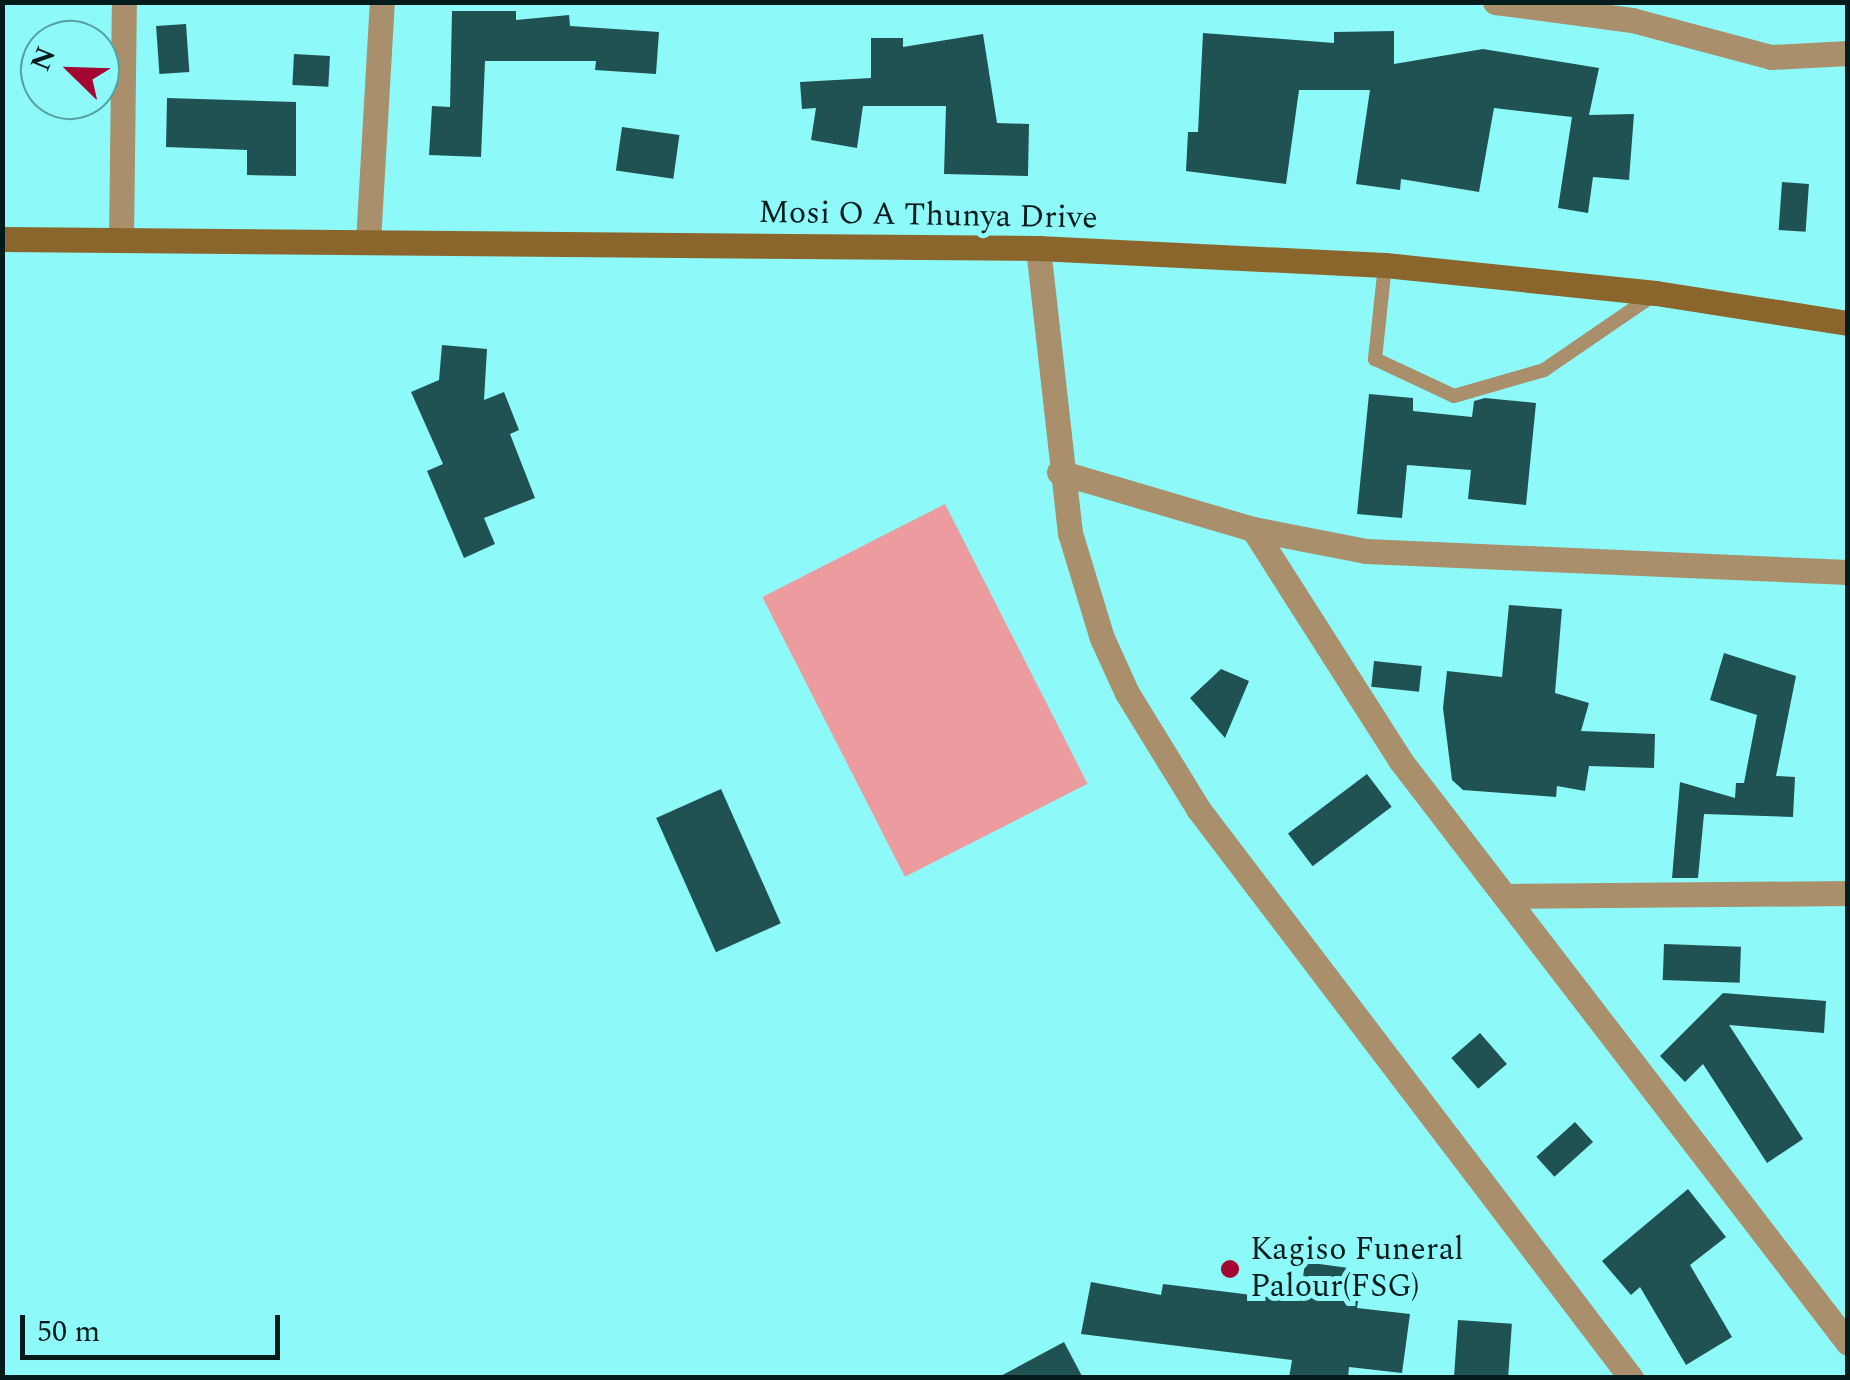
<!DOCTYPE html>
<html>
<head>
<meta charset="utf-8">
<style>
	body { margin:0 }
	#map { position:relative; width:1850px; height:1380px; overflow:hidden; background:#8ef9f9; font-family:Spectral,serif }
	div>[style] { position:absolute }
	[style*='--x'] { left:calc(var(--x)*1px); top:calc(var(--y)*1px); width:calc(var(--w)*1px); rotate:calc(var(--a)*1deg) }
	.green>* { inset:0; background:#ec9b9f; transform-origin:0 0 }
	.building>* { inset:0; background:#215253; transform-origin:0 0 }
	.lane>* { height:14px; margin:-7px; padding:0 7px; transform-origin:7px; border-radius:7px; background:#a98f6b }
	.street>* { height:25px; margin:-12.5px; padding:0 12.5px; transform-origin:12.5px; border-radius:12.5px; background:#a98f6b }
	.secondary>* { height:25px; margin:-12.5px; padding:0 12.5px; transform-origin:12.5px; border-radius:12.5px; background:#8b662c }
	.dots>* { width:28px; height:28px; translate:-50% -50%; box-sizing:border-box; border:5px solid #8ef9f9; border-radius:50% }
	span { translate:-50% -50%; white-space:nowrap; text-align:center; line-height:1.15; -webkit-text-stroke:10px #8ef9f9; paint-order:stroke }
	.street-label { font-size:32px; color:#041b1c }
	.poi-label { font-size:32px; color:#041b1c }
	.left { translate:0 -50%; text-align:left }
	.frame { position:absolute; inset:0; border:5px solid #041b1c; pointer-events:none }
	.north { position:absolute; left:20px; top:20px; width:100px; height:100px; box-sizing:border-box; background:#8ef9f9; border:2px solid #57a0a1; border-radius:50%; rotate:293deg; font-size:28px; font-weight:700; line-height:40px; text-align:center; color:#041b1c }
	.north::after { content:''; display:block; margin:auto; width:35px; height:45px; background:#a40632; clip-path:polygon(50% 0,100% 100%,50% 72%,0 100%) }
	.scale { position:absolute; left:20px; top:1315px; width:260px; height:45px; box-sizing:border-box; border:5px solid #041b1c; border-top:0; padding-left:12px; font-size:30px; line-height:35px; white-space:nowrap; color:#041b1c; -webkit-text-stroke:8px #8ef9f9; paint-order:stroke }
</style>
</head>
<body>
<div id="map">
	<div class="green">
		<div style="left:945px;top:504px;width:314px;height:205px;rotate:63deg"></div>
	</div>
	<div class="building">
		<div style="clip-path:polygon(452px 11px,516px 11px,516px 20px,569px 15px,570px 26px,659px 32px,656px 74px,595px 70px,596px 61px,485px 61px,481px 157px,429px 155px,432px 106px,450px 107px)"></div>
		<div style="left:186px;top:24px;width:48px;height:30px;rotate:86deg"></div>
		<div style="clip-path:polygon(1394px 31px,1394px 64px,1483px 49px,1599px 68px,1589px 115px,1634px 114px,1629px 180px,1593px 177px,1588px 213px,1558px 208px,1572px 117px,1494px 108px,1479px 192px,1401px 179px,1400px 190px,1356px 184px,1370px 90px,1299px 90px,1286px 184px,1186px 171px,1188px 132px,1198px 132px,1203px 33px,1334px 43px,1334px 32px)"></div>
		<div style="clip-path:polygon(983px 34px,997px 123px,1029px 124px,1028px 176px,944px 174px,946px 106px,863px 106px,857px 148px,811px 140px,816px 108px,802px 109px,800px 82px,871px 78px,871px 38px,903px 38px,903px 47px)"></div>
		<div style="left:294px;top:54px;width:36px;height:31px;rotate:3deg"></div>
		<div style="clip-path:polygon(167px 98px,296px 102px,296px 176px,247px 175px,247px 150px,166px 147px)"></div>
		<div style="left:622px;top:127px;width:58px;height:44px;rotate:8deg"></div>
		<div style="left:1782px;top:182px;width:27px;height:48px;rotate:4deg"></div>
		<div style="clip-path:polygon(442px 345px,487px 349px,484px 400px,504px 392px,519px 430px,510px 434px,535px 498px,484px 518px,495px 544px,464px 558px,427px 471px,443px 464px,411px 392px,439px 380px)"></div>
		<div style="clip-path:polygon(1369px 394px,1413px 398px,1413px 411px,1472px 417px,1474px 401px,1485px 398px,1536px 403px,1526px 505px,1468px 499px,1471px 470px,1407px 465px,1402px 518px,1357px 514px)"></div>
		<div style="clip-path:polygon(1509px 605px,1562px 609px,1555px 693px,1589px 703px,1581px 731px,1655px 734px,1654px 768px,1589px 766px,1585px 791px,1557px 786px,1556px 797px,1463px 790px,1452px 780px,1443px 708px,1447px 671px,1502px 677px)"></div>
		<div style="clip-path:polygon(1724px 653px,1796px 676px,1776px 776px,1795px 777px,1793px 817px,1704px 814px,1698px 878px,1672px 878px,1680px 782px,1735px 798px,1736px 783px,1744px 783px,1757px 715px,1710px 700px)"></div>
		<div style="left:1374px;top:661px;width:48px;height:26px;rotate:6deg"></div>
		<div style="clip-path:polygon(1221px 669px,1249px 681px,1225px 738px,1190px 698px)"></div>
		<div style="left:1367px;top:774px;width:41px;height:99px;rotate:53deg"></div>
		<div style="left:721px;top:789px;width:147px;height:71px;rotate:66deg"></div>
		<div style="left:1664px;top:944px;width:77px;height:36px;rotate:2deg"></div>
		<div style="clip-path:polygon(1723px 993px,1826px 1001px,1824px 1033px,1729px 1025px,1803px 1139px,1767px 1163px,1703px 1064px,1685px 1082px,1660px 1056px)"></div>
		<div style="left:1480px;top:1033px;width:41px;height:38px;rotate:49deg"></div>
		<div style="left:1575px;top:1122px;width:27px;height:52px;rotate:48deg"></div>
		<div style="clip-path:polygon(1688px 1189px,1726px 1237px,1690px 1265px,1732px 1337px,1686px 1365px,1640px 1287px,1631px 1295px,1602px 1261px)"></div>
		<div style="clip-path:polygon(1305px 1262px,1363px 1270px,1357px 1308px,1410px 1314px,1402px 1373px,1349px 1367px,1348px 1378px,1289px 1378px,1292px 1360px,1081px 1334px,1091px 1282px,1161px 1295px,1163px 1284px,1300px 1301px)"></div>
		<div style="left:1458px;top:1320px;width:54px;height:58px;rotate:4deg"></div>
		<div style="clip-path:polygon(1064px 1342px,1083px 1378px,997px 1378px)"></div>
	</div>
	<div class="lane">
		<div style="--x:1385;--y:265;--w:95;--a:96.1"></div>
		<div style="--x:1375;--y:359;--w:87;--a:25.1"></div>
		<div style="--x:1454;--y:396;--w:94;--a:-16.1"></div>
		<div style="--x:1544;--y:370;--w:135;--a:-34.4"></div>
	</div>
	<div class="street">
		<div style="--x:1495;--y:2;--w:138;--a:7.5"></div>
		<div style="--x:1632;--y:20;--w:144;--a:14.9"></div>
		<div style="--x:1771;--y:57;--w:77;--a:-3"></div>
		<div style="--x:121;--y:239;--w:237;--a:-89.3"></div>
		<div style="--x:368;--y:242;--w:240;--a:-86.7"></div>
		<div style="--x:1038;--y:248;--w:287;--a:83.6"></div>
		<div style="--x:1070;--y:533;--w:110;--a:73.1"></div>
		<div style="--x:1102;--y:638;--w:60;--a:65.6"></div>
		<div style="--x:1127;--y:693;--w:137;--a:58.4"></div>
		<div style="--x:1199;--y:810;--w:714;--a:52.74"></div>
		<div style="--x:1059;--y:472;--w:202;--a:16.4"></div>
		<div style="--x:1253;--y:529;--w:115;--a:11"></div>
		<div style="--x:1366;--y:551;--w:482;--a:2.5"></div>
		<div style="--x:1253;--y:529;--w:274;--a:57.5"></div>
		<div style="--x:1400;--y:760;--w:735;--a:52.46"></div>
		<div style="--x:1506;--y:896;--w:342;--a:-0.5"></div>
	</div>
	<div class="secondary">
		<div style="--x:2;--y:239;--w:1036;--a:0.5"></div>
		<div style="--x:1038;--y:248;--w:347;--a:2.8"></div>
		<div style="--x:1385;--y:265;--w:272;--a:5.9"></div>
		<div style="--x:1656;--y:293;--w:194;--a:8.9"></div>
	</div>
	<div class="dots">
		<div style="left:1230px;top:1269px;background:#a40632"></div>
	</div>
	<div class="street-label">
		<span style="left:928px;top:216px;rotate:1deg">Mosi O A Thunya Drive</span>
	</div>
	<div class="poi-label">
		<span class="left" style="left:1250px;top:1269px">Kagiso Funeral<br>Palour(FSG)</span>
	</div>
	<div class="frame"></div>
	<div class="north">N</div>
	<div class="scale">50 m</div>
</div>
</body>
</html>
